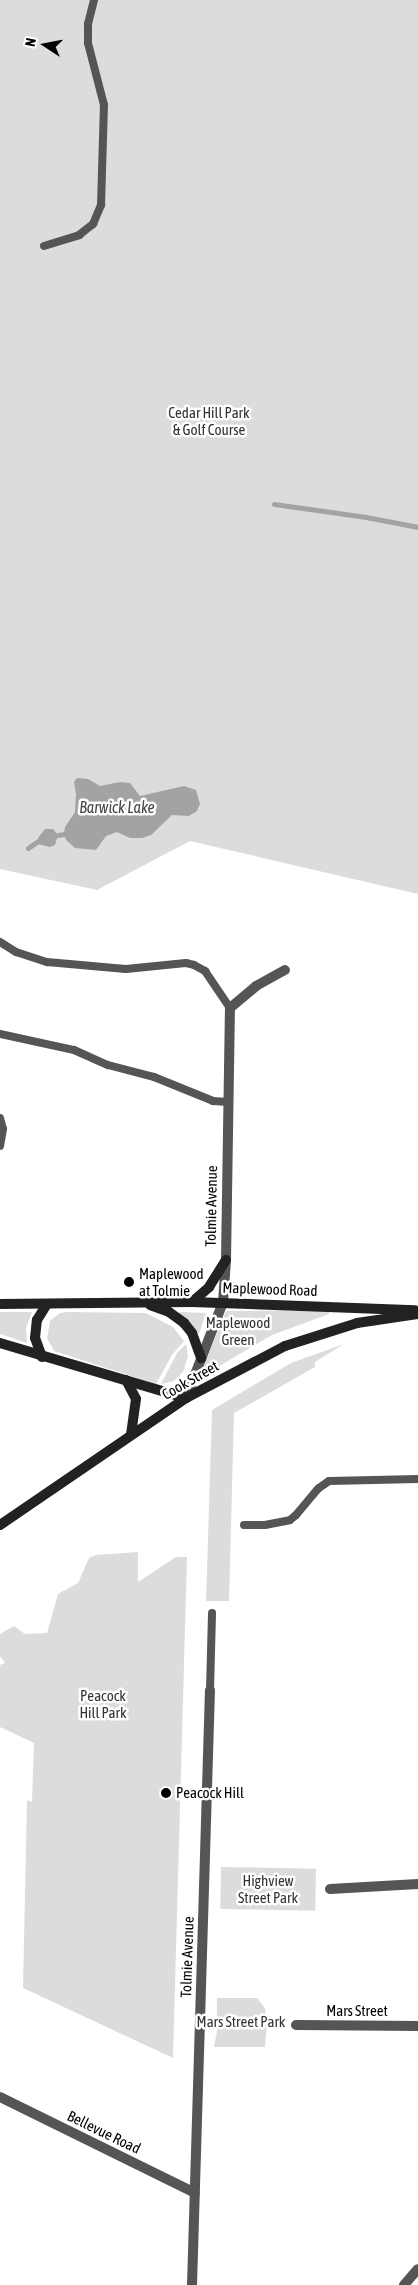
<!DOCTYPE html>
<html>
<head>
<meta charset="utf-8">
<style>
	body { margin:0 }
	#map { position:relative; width:418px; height:2285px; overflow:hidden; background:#fff; font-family:"Asap Condensed",sans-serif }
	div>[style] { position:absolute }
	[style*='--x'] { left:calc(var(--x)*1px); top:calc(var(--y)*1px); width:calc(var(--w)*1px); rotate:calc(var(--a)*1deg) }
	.green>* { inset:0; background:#dcdcdc; transform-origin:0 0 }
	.water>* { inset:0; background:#a3a3a3 }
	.stream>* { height:5px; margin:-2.5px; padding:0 2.5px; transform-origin:2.5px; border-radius:2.5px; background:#a3a3a3 }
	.lane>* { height:8px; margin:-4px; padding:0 4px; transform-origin:4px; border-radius:4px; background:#555 }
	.street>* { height:10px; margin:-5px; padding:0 5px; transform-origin:5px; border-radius:5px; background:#555 }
	.secondary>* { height:10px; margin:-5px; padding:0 5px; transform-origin:5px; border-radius:5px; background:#222 }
	.dots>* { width:14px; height:14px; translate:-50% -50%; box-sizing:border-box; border:2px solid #fff; border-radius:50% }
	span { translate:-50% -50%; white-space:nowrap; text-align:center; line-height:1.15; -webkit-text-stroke:5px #fff; paint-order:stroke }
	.park-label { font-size:15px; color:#333 }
	.street-label { font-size:15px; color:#000 }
	.poi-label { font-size:15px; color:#000 }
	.left { translate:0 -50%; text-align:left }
	.water-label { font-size:16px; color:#444; font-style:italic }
	.north { position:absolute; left:20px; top:20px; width:50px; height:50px; -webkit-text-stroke:4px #fff; paint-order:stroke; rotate:281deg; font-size:14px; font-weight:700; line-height:20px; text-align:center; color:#000 }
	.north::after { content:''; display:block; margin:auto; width:18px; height:22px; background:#000; clip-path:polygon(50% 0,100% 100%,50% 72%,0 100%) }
</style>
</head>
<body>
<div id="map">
	<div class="green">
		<div style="clip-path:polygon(0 0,418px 0,418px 894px,190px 841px,97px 890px,0 869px)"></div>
		<div style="clip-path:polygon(329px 1310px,329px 1314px,272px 1335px,199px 1378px,226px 1311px)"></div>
		<div style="clip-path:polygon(0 1312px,32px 1312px,26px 1328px,27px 1343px,0 1334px)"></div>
		<div style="clip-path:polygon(68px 1312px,146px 1313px,173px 1327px,184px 1341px,172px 1355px,156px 1384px,54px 1351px,47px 1338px,50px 1321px,60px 1313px)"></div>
		<div style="clip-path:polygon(180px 1312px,206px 1313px,199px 1334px,178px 1313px)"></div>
		<div style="clip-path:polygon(186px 1344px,188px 1356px,183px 1372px,174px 1381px,161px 1384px,177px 1353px)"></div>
		<div style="clip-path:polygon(344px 1344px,315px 1362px,315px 1367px,234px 1413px,229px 1601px,206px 1601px,212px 1410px,291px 1363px)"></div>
		<div style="clip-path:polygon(138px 1552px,138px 1582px,176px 1557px,187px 1557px,173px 2058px,23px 1988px,27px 1800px,32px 1802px,34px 1743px,0 1727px,0 1665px,5px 1663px,0 1656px,0 1634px,14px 1626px,25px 1634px,47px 1633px,58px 1594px,78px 1583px,89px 1558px,96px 1555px)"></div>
		<div style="left:221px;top:1867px;width:95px;height:42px;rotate:1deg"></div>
		<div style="clip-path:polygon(217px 1998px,257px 1998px,265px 2008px,267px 2024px,265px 2047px,214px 2047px,217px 2031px)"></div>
	</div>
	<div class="water">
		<div style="clip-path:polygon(77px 778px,88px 779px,100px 786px,120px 782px,130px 783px,140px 796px,184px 786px,196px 790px,200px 804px,197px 811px,189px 816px,172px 815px,151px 835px,142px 838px,130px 838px,117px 832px,106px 836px,96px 850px,75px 848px,66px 840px,64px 834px,65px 827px,75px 812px,76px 794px,74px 782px)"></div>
		<div style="clip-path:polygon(45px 829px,53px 829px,58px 835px,55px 845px,50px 847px,38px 844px,38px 838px)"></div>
	</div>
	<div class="stream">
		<div style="--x:274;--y:504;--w:93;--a:8"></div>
		<div style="--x:366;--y:517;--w:53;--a:10.9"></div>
		<div style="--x:58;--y:835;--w:6;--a:-9"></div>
		<div style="--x:28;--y:848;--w:12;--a:-35"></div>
	</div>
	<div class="lane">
		<div style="--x:44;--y:246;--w:37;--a:-17"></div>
		<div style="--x:79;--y:235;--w:18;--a:-38"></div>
		<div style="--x:93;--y:224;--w:21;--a:-67"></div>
		<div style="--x:101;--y:205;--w:100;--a:-88.3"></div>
		<div style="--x:104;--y:105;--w:64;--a:-104.5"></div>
		<div style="--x:88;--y:43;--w:19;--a:-90"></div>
		<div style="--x:88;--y:24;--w:25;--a:-76"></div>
		<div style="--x:0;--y:942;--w:19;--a:32"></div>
		<div style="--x:16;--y:952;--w:33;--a:18"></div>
		<div style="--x:47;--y:962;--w:79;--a:5.1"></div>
		<div style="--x:126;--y:969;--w:60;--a:-5.7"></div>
		<div style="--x:186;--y:963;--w:8;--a:14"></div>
		<div style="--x:194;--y:965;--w:13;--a:29"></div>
		<div style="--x:205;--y:971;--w:45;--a:56"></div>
		<div style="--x:0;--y:1034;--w:76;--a:12.2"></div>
		<div style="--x:74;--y:1050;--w:37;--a:24"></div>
		<div style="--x:108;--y:1065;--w:48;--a:14.6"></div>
		<div style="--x:154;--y:1077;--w:64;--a:22.1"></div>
		<div style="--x:213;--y:1101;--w:15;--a:4"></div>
		<div style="--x:0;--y:1118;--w:11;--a:75"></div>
		<div style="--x:3;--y:1129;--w:17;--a:100"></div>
		<div style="--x:244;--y:1525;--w:21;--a:0"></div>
		<div style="--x:265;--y:1525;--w:25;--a:-11"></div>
		<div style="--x:290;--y:1520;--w:8;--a:-40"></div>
		<div style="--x:296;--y:1515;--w:35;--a:-50"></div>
		<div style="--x:319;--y:1488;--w:12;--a:-35"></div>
		<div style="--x:329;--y:1481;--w:89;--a:-1.3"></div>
		<div style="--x:210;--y:1690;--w:77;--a:-88.5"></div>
	</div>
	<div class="street">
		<div style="--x:186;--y:1398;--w:103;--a:-68.9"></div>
		<div style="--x:223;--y:1302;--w:42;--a:-85.9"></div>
		<div style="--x:226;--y:1260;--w:252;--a:-89.1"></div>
		<div style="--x:230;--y:1008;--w:34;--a:-40"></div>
		<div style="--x:256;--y:986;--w:33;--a:-29"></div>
		<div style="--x:330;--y:1889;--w:88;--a:-3.3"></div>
		<div style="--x:296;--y:2025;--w:122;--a:0.5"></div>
		<div style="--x:0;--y:2097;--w:217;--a:26.2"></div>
		<div style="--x:192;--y:2285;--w:595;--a:-88.27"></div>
		<div style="--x:404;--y:2285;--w:21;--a:-49"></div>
	</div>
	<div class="secondary">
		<div style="--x:192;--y:1302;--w:23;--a:-41"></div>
		<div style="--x:209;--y:1287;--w:32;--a:-58"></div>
		<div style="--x:0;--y:1304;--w:192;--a:-0.6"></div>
		<div style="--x:192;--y:1302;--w:223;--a:2.1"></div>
		<div style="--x:150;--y:1305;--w:20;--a:20"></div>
		<div style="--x:169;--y:1312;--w:19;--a:36"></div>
		<div style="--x:184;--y:1323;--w:13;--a:51"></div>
		<div style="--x:192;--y:1333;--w:27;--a:70"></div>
		<div style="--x:0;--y:1343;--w:194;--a:16.5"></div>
		<div style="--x:42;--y:1357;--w:20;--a:-110"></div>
		<div style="--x:35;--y:1338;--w:18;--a:-84"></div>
		<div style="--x:37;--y:1320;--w:19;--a:-58"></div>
		<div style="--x:126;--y:1380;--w:21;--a:62"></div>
		<div style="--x:136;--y:1399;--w:34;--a:98"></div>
		<div style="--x:0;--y:1525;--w:225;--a:-34.3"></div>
		<div style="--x:186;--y:1398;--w:112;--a:-27.7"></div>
		<div style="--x:285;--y:1346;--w:76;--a:-17.7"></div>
		<div style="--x:357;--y:1323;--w:62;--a:-8.4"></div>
	</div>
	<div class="dots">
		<div style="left:129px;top:1282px;background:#000"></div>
		<div style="left:166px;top:1793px;background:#000"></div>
	</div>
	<div class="park-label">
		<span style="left:209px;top:421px">Cedar Hill Park<br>&amp; Golf Course</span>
		<span style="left:238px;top:1331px">Maplewood<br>Green</span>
		<span style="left:103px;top:1704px">Peacock<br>Hill Park</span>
		<span style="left:268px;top:1889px">Highview<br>Street Park</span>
		<span style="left:241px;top:2022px">Mars Street Park</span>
	</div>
	<div class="street-label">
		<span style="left:211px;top:1206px;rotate:-89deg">Tolmie Avenue</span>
		<span style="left:270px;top:1289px;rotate:2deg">Maplewood Road</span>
		<span style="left:190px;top:1380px;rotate:-30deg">Cook Street</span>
		<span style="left:187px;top:1957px;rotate:-88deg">Tolmie Avenue</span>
		<span style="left:357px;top:2011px">Mars Street</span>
		<span style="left:104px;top:2132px;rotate:26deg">Bellevue Road</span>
	</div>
	<div class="poi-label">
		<span class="left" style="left:139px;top:1282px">Maplewood<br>at Tolmie</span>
		<span class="left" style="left:176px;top:1793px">Peacock Hill</span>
	</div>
	<div class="water-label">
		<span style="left:117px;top:807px">Barwick Lake</span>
	</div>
	<div class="north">N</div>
</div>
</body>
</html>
